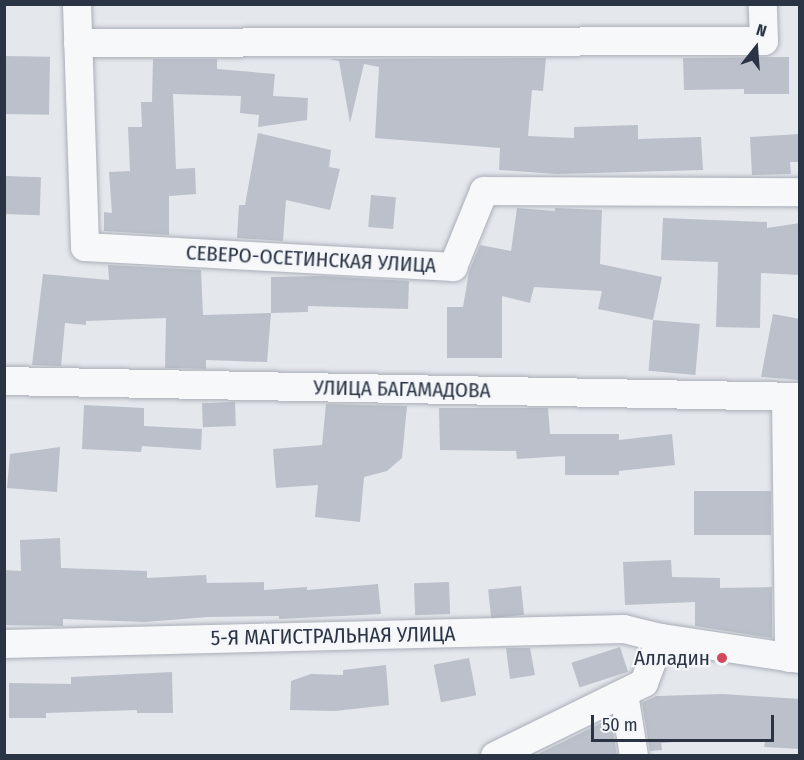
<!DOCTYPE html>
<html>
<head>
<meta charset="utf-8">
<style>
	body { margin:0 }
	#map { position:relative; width:804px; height:760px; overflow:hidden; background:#e4e7ec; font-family:"Fira Sans Condensed",sans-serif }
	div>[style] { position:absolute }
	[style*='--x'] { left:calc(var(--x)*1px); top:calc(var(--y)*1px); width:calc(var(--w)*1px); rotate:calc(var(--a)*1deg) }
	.building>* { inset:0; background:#bbc0ca; transform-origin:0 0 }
	.roads { filter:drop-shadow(0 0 2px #a9aeb7) drop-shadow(0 0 2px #a9aeb7) }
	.minor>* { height:28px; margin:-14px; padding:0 14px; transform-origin:14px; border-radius:14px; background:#f7f8fa }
	.dots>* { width:16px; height:16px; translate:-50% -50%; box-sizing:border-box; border:3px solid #f4f6f9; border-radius:50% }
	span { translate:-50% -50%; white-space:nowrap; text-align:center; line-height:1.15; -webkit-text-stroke:4.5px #f4f6f9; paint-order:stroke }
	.street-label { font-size:21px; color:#2b3445 }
	.poi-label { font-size:21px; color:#2b3445 }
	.right { translate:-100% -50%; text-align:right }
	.frame { position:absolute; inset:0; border:6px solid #2b3445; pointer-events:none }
	.north { position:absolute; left:726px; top:18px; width:60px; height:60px; -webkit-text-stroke:4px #f4f6f9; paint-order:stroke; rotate:17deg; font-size:16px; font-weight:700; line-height:24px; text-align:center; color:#2b3445 }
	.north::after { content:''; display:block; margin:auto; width:21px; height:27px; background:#2b3445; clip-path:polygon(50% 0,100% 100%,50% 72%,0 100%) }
	.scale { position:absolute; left:591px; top:715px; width:183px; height:27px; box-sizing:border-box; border:3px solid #2b3445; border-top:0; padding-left:8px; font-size:18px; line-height:21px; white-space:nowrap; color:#2b3445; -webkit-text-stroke:4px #f4f6f9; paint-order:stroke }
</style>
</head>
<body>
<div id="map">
	<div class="building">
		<div style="left:4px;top:56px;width:46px;height:58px;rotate:1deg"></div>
		<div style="clip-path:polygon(789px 57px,789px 94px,744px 94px,744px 89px,684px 90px,683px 58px)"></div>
		<div style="clip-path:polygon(546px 58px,543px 91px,532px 90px,528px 136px,574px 138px,574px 127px,638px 125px,638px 139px,701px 137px,703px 170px,557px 174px,499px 170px,500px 148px,375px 138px,379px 67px,364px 64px,350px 123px,339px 61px,329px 59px)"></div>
		<div style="clip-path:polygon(153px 59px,217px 59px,217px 69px,275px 74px,273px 96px,308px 98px,307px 120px,258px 127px,259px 115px,240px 113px,241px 96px,173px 94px,176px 169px,195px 168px,196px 194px,169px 196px,169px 235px,104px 231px,104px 212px,112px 213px,109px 172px,130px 171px,128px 127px,142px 127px,141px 102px,152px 102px)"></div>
		<div style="clip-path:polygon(258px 133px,331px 150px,329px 167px,340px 169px,330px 210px,286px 200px,283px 241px,237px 238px,239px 205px,245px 205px)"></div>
		<div style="clip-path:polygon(800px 134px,800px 162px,790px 162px,791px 174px,752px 175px,750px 137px)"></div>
		<div style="left:5px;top:176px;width:36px;height:38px;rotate:2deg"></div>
		<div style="left:371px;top:195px;width:25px;height:32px;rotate:5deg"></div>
		<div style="clip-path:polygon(517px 208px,555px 211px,555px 208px,602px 210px,600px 264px,662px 277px,653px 320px,598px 309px,602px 291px,534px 287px,530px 303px,502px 296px,502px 358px,447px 358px,447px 307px,463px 307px,469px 272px,480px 245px,511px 251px)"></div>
		<div style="clip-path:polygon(663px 218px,767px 222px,767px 228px,800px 223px,800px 275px,761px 273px,760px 328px,716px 327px,718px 262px,661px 260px)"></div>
		<div style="clip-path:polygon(108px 265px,201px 270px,203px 315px,271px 313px,267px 362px,206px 360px,206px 369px,165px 368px,166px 318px,86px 321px,86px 325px,65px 323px,61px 366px,32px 365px,43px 274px,109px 280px)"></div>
		<div style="clip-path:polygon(323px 276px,409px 281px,408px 309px,308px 306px,308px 312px,271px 313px,271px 277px)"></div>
		<div style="clip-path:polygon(773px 314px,800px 319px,800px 380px,761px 377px)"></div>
		<div style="left:653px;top:320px;width:47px;height:51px;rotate:5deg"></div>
		<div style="left:235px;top:402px;width:24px;height:33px;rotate:88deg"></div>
		<div style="clip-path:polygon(326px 404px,407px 406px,402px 458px,387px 471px,364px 477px,360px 522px,315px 517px,318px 485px,276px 488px,273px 449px,322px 445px)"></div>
		<div style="clip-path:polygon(84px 405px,144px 408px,144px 426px,202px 429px,201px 450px,142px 446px,141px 452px,82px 449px)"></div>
		<div style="clip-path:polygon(439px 408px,548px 408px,550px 434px,619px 434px,619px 440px,672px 434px,675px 465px,619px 471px,619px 475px,565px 475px,565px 456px,517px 459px,516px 451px,440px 450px)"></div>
		<div style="clip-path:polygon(60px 447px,57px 492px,7px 488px,10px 454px)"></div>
		<div style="left:771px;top:491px;width:44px;height:77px;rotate:90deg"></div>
		<div style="clip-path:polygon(60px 538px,61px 568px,147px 571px,147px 578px,206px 575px,207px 583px,264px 582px,264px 590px,307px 587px,307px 590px,378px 584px,381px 614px,279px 619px,279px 616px,208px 617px,145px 622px,63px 619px,63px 626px,4px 625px,4px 570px,21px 571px,20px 540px)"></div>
		<div style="clip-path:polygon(671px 560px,672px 577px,720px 578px,720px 588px,772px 587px,772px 638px,695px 626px,695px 602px,625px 605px,623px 562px)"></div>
		<div style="left:449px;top:582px;width:32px;height:35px;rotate:88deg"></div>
		<div style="left:521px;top:586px;width:29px;height:33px;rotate:84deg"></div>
		<div style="left:620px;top:647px;width:26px;height:51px;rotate:72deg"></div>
		<div style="clip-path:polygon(506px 648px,530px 648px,535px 675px,510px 679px)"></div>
		<div style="left:469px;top:658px;width:38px;height:36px;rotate:79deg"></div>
		<div style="clip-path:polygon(386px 665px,389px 705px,335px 711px,290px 710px,291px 681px,311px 674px,343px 675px,343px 670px)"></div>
		<div style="clip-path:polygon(172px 672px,173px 713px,137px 713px,137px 710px,46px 713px,46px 718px,9px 718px,9px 683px,71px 684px,71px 677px)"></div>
		<div style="clip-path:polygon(723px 694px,800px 699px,800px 749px,764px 747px,765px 742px,714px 739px,661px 743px,662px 750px,650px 751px,642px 703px,656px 696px)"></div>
		<div style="clip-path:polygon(611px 718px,617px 756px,534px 756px,579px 734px)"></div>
	</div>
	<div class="roads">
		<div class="minor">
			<div style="--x:77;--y:4;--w:243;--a:88.1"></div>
			<div style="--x:85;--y:247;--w:369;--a:3.1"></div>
			<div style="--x:453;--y:267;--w:82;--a:-67.8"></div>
			<div style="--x:484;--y:191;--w:316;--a:0.2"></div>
			<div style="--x:78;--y:43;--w:686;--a:-0.17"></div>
			<div style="--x:764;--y:41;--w:37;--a:-92"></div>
			<div style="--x:4;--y:381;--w:796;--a:1.15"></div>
			<div style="--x:786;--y:397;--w:261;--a:89.3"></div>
			<div style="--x:4;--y:644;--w:620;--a:-1.39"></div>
			<div style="--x:624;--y:629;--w:38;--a:14"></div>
			<div style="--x:624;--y:694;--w:63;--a:80.8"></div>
			<div style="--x:495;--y:756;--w:166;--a:-26.1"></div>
			<div style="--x:644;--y:683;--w:48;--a:-69.3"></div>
			<div style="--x:661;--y:638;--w:141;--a:8.6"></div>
		</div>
	</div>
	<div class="dots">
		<div style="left:722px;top:658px;background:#d1495b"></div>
	</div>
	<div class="street-label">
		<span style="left:311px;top:259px;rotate:3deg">СЕВЕРО-ОСЕТИНСКАЯ УЛИЦА</span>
		<span style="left:402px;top:389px;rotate:1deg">УЛИЦА БАГАМАДОВА</span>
		<span style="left:333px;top:636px;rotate:-1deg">5-Я МАГИСТРАЛЬНАЯ УЛИЦА</span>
	</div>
	<div class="poi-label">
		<span class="right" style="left:710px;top:658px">Алладин</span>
	</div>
	<div class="frame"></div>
	<div class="north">N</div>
	<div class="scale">50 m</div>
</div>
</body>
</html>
